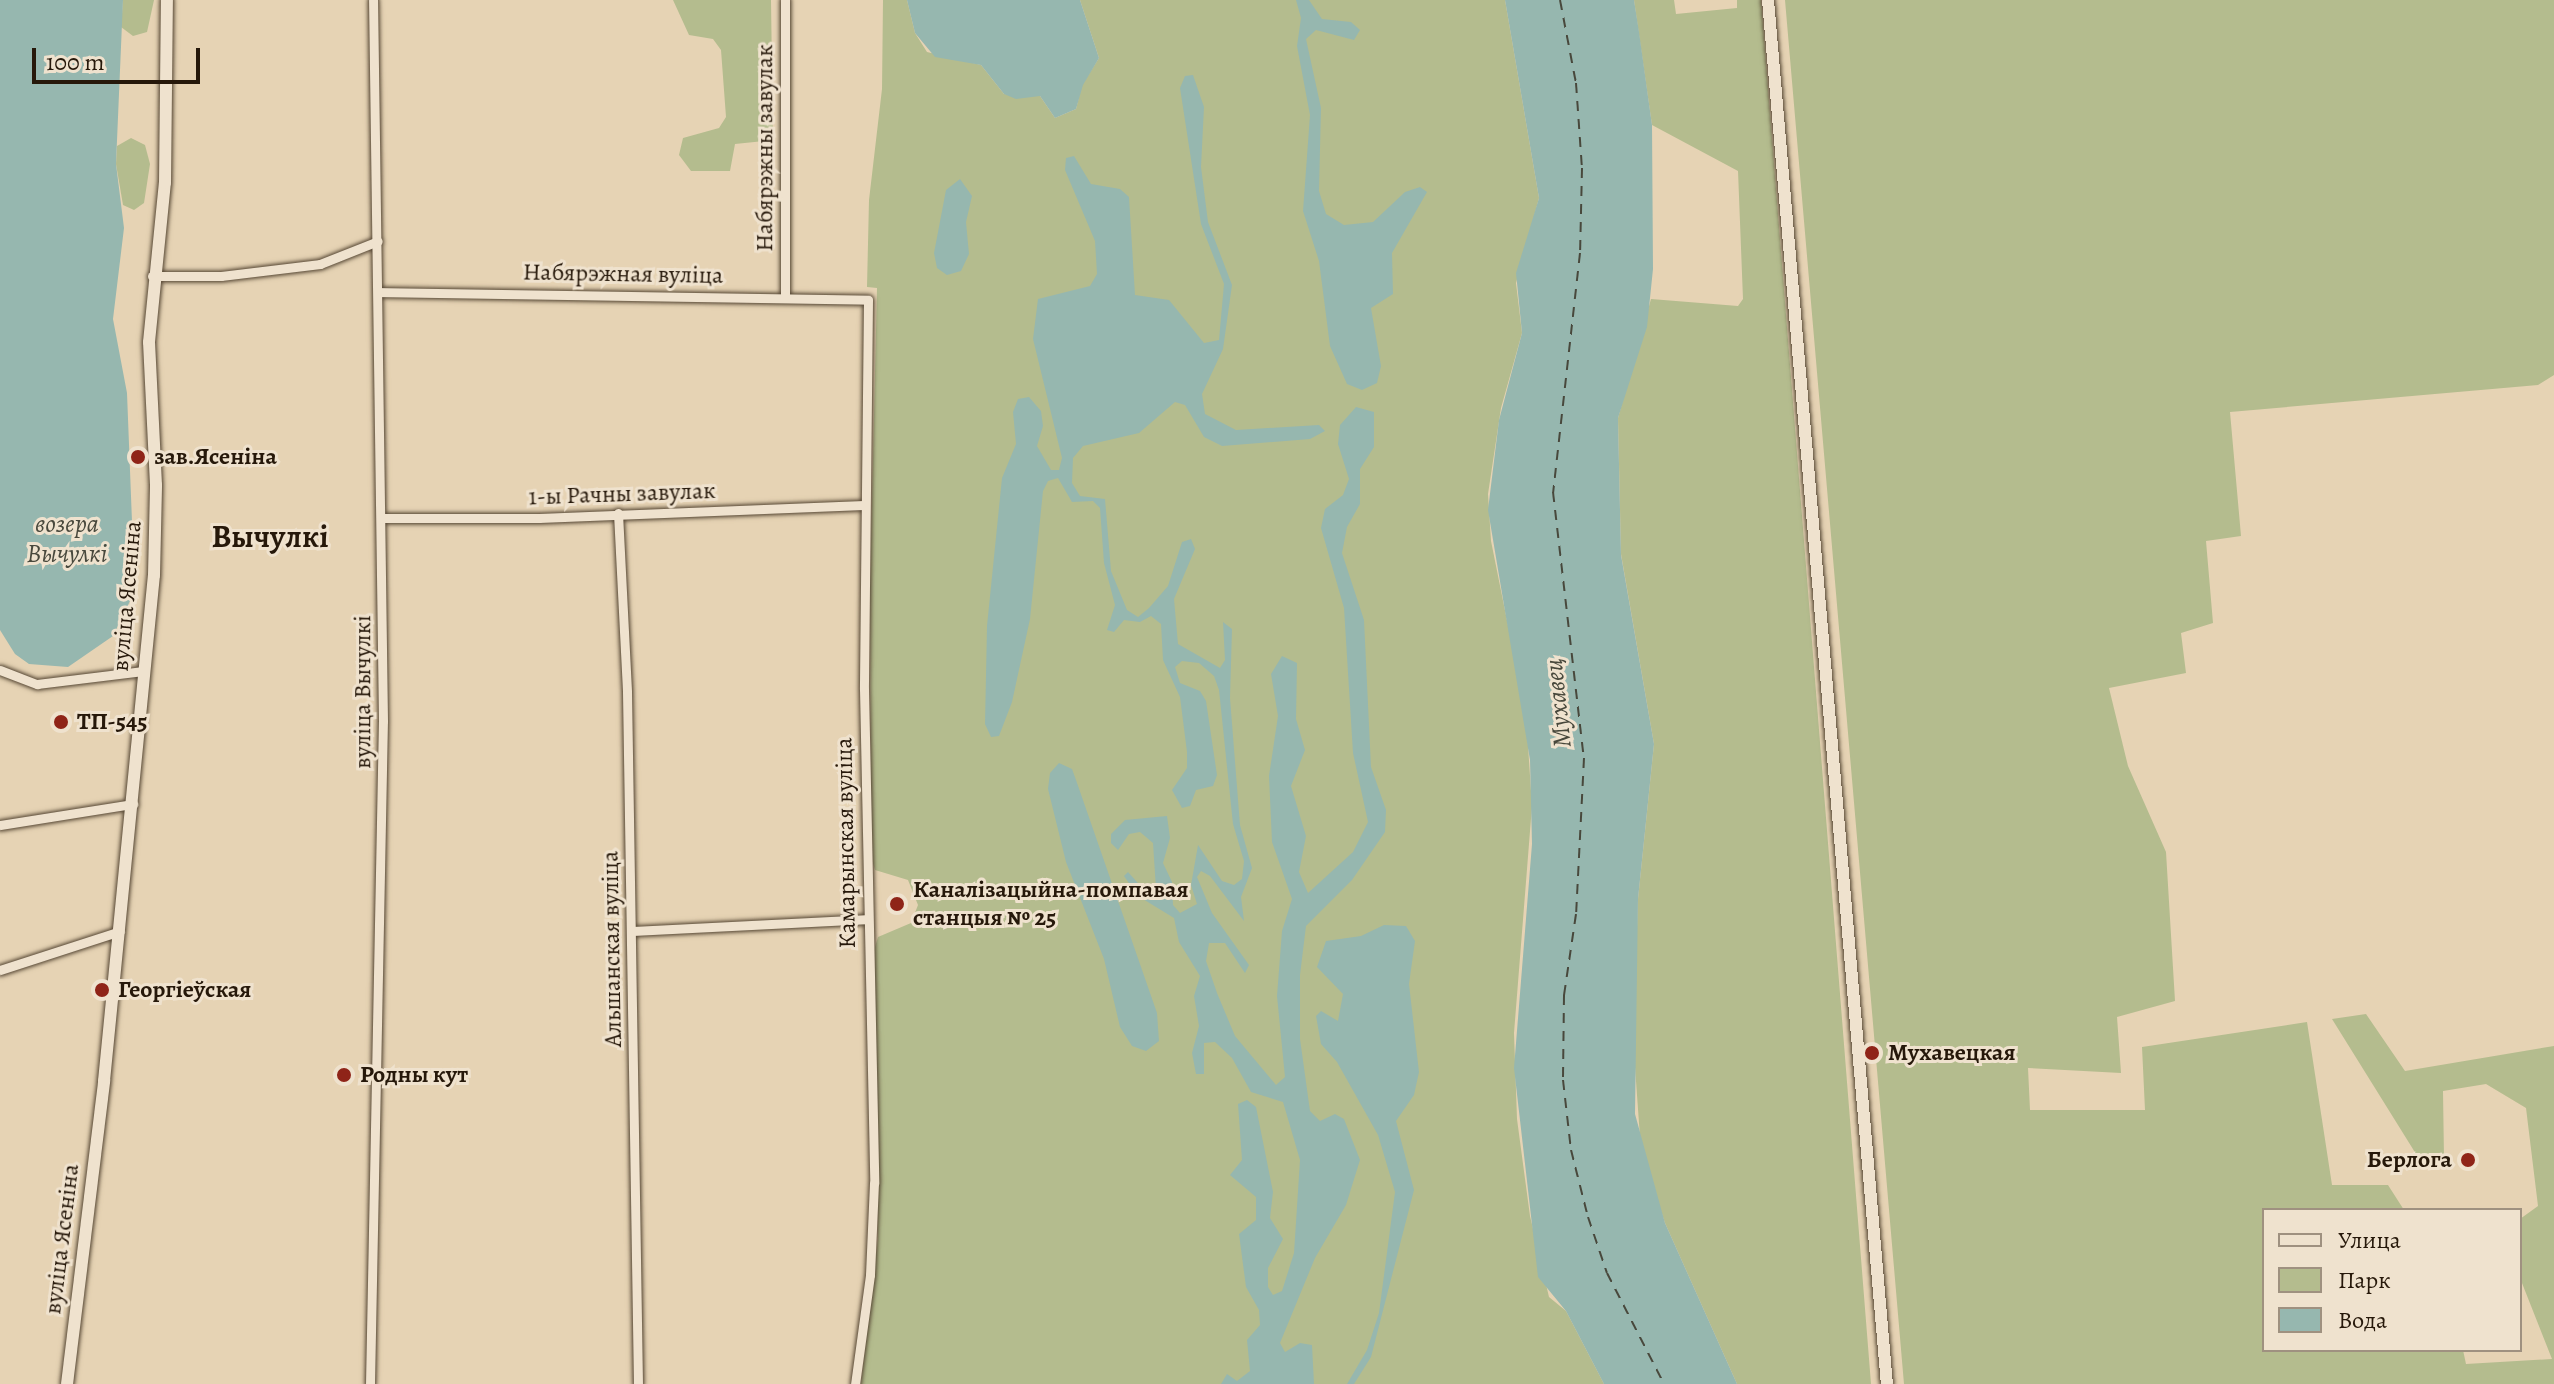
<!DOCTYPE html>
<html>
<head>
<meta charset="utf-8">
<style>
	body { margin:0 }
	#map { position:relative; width:2554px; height:1384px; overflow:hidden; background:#e6d3b4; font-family:Alegreya,serif }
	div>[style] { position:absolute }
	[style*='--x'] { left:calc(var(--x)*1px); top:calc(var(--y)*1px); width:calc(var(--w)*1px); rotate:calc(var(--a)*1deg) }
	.green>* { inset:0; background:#b4bc8e }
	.water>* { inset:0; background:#96b7af }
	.ferry>* { height:2px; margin-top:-1px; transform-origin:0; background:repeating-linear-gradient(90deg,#48483c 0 10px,transparent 0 18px) }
	.roads { filter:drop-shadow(0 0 2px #564734) drop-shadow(0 0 2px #564734) }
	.minor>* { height:9px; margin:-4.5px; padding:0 4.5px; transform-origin:4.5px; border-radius:4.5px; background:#efe2ce }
	.tertiary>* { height:12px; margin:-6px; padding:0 6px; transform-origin:6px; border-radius:6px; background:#efe2ce }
	.dots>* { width:22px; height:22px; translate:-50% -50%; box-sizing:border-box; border:4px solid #efe2ce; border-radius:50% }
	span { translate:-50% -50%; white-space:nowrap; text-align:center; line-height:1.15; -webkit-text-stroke:6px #efe2ce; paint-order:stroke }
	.street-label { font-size:24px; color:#26180a }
	.poi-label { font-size:24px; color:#26180a; font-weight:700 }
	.left { translate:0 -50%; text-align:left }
	.right { translate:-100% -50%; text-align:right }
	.water-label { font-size:26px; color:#48483c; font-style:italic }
	.district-label { font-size:32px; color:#26180a; font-weight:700 }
	.legend { position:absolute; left:2262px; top:1208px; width:260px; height:144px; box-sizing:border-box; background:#efe2ce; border:2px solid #9f9180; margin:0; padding:10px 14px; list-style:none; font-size:24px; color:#26180a }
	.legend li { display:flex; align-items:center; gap:16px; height:40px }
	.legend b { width:40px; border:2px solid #9f9180 }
	.scale { position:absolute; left:32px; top:48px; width:168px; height:36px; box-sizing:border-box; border:4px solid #26180a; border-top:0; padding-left:10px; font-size:24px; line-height:28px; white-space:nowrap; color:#26180a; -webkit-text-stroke:6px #efe2ce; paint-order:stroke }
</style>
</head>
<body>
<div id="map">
	<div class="green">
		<div style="clip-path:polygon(123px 0,154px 0,147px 32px,133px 36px,121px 27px)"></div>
		<div style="clip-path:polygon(673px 0,771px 0,773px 140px,735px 144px,730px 171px,691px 171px,679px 155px,683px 138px,719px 128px,726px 117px,721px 50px,713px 39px,689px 35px)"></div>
		<div style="clip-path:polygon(883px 0,907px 0,915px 33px,927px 52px,981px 65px,1004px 94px,1040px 96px,1055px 118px,1076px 109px,1082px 85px,1099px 58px,1080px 0,1505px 0,1539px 198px,1516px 283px,1522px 333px,1501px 408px,1488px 494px,1491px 541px,1526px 715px,1532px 806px,1514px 1033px,1517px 1119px,1530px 1216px,1549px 1297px,1566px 1311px,1604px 1384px,861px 1384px,878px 1239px,873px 953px,878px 937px,911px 923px,918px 905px,908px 880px,875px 870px,871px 857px,870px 584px,877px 288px,867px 287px,869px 200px,882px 89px)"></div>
		<div style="clip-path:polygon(1634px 0,1674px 0,1676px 14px,1737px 8px,1737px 0,1761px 0,1871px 1384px,1737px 1384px,1665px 1223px,1641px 1151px,1633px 1039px,1638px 899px,1654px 744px,1621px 554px,1618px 418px,1651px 299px,1738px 306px,1743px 299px,1738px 171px,1652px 125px)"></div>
		<div style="clip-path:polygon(1785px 0,2554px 0,2554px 375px,2538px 385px,2230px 412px,2241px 536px,2206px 541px,2213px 623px,2181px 633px,2186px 673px,2109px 688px,2128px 766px,2166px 852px,2175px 1001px,2117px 1017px,2121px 1073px,2028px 1068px,2030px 1110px,2145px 1110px,2142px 1047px,2307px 1022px,2332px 1185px,2388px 1185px,2404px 1210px,2264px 1210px,2264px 1350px,2463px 1350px,2466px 1364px,2552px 1359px,2520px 1278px,2520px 1219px,2538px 1206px,2526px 1108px,2486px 1084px,2443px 1091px,2444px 1158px,2421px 1162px,2332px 1019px,2366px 1014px,2405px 1071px,2554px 1046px,2554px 1384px,1904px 1384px)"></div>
		<div style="clip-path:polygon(131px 138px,145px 145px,150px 164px,144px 203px,134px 210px,123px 205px,116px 164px,117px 146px)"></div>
	</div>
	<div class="water">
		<div style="clip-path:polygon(0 0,123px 0,116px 164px,124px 228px,113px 319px,127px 393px,134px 573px,130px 601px,113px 636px,68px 667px,29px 664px,15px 654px,0 630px)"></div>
		<div style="clip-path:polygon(907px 0,1080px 0,1099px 58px,1083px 85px,1076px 109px,1055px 118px,1040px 96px,1016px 99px,1004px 94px,981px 65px,935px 57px,915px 33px)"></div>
		<div style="clip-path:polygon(1296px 0,1309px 0,1322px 19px,1351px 22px,1360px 30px,1354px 40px,1316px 30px,1306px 39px,1321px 108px,1319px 191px,1326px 214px,1344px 225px,1373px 222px,1405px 192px,1420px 187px,1427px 192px,1392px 253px,1393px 294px,1371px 308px,1381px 366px,1377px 383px,1362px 390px,1347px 384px,1330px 346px,1319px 261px,1303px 211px,1310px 115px,1297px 46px,1301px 18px)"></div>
		<div style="clip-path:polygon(1505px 0,1634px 0,1639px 32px,1652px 125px,1653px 269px,1647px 327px,1618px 418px,1621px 555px,1654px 744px,1638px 899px,1635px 1114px,1665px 1223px,1737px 1384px,1604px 1384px,1566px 1311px,1538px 1277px,1514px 1068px,1532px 844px,1530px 760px,1488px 510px,1499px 420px,1522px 333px,1516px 273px,1539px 198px)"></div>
		<div style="clip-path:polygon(1193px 75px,1204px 107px,1201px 167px,1208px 222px,1232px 285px,1223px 349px,1202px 394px,1205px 414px,1236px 430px,1319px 425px,1325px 431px,1310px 439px,1222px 446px,1204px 437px,1185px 405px,1175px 402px,1139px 433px,1083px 446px,1073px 458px,1072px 483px,1080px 496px,1105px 499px,1111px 571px,1127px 610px,1138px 617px,1149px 608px,1168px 586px,1182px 542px,1191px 539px,1195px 549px,1174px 599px,1178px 644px,1220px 668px,1225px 660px,1223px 622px,1232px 629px,1230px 698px,1240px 825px,1252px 868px,1241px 897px,1244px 921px,1210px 876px,1201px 871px,1197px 877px,1212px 913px,1249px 965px,1245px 973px,1225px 943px,1209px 943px,1206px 961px,1217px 993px,1235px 1036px,1276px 1085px,1285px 1077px,1277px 996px,1282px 931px,1292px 899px,1272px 842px,1269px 776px,1278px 716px,1271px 674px,1282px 656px,1297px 663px,1296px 719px,1305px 750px,1291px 786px,1306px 836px,1299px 872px,1308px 893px,1353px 852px,1368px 822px,1353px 753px,1344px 608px,1321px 528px,1325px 509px,1343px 495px,1349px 479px,1338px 444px,1340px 425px,1356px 407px,1374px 412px,1374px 447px,1360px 469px,1360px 504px,1347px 527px,1342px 553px,1364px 620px,1371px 767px,1386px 810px,1385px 832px,1352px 880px,1306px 926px,1300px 975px,1300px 1039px,1310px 1111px,1320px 1121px,1335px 1114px,1344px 1119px,1360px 1160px,1346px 1205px,1315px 1258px,1280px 1343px,1285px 1352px,1300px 1343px,1312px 1345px,1314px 1384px,1221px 1384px,1227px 1374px,1237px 1381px,1250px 1371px,1247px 1340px,1260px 1325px,1259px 1310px,1246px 1287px,1239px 1234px,1256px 1220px,1256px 1197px,1230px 1175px,1242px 1160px,1238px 1104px,1247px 1100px,1256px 1107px,1273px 1192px,1270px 1218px,1283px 1239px,1268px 1268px,1268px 1287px,1273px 1295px,1282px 1291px,1294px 1253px,1300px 1160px,1283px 1102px,1251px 1092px,1232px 1058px,1215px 1042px,1204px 1043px,1204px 1074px,1196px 1074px,1192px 1053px,1199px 1026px,1194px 996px,1200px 976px,1179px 942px,1174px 918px,1138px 896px,1124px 876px,1128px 872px,1146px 892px,1156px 889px,1153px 843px,1140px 832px,1129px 834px,1118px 850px,1111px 843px,1111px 834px,1125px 820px,1167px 816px,1170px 838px,1163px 863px,1172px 882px,1173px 905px,1180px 913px,1197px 904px,1191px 885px,1198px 845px,1222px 881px,1234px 885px,1242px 879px,1244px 861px,1233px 824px,1219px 690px,1214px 676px,1199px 663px,1182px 661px,1175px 667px,1180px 683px,1200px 691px,1206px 701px,1217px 775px,1213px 786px,1196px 790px,1190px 806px,1182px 808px,1172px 790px,1187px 768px,1187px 752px,1180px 697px,1163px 660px,1161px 624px,1151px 616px,1140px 622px,1124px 620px,1114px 632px,1107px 630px,1115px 605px,1104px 563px,1100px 508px,1093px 501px,1072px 502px,1058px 478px,1048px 481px,1043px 491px,1030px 619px,1012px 702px,999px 736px,991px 737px,985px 724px,987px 626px,1002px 478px,1016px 444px,1013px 412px,1018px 399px,1029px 397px,1041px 411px,1043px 426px,1037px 446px,1051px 470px,1059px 470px,1062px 458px,1033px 339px,1038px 299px,1090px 286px,1097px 274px,1095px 241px,1065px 170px,1066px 158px,1074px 156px,1091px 184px,1120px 189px,1129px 197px,1135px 295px,1169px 300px,1204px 343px,1219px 340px,1224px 284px,1201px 224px,1180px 88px,1185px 76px)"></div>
		<div style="clip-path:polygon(960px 179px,972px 196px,966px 222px,969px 254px,961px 271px,947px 275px,937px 268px,934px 253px,946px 190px)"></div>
		<div style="clip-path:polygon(1059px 763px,1072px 769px,1076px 780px,1157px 1013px,1159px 1041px,1146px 1051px,1132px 1046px,1120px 1027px,1104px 959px,1066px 862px,1048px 789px,1050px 773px)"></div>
		<div style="clip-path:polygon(1384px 925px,1406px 926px,1415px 941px,1409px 984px,1419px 1072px,1414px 1095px,1396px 1121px,1414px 1190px,1371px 1357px,1354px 1384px,1347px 1384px,1367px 1350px,1379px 1313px,1395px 1192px,1378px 1135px,1337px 1062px,1321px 1044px,1316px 1016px,1321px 1011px,1338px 1021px,1343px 994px,1317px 967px,1326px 941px,1361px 936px)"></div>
	</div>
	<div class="ferry">
		<div style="--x:1560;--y:0;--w:85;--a:79.1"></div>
		<div style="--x:1576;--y:83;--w:85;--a:86"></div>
		<div style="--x:1582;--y:168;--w:85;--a:91.3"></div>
		<div style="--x:1580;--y:253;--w:241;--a:96.4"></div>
		<div style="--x:1553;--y:492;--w:268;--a:83.4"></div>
		<div style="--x:1584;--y:758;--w:156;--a:92.9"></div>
		<div style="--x:1576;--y:914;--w:82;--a:98.4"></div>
		<div style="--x:1564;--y:995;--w:85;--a:90.7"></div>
		<div style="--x:1563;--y:1080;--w:70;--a:83.5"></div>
		<div style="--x:1571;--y:1150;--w:69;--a:75.8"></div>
		<div style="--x:1588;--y:1217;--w:59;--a:71.3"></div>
		<div style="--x:1607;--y:1273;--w:125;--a:62.8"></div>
	</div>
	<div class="roads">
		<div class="minor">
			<div style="--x:785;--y:0;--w:296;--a:90"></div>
			<div style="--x:152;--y:276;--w:69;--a:0"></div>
			<div style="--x:221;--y:276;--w:100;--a:-6.9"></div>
			<div style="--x:320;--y:264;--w:62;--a:-21.6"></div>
			<div style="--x:378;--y:292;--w:490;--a:0.9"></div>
			<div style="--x:868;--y:300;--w:389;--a:90.6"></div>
			<div style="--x:864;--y:689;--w:494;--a:88.8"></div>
			<div style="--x:874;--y:1183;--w:92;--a:92.5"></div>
			<div style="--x:870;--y:1275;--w:110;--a:97.8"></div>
			<div style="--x:618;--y:513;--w:179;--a:87.1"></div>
			<div style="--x:627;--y:692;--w:692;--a:89.09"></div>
			<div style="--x:382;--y:518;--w:157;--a:0"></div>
			<div style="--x:539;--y:518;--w:325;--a:-2.3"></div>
			<div style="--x:0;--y:670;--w:40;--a:21"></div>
			<div style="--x:37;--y:684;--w:107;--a:-7"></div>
			<div style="--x:0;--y:825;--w:135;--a:-9"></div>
			<div style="--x:632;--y:931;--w:234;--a:-2.9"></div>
			<div style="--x:0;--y:970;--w:126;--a:-18"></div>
			<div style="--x:370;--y:1384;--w:663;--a:-88.88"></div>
			<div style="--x:383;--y:721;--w:721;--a:-90.79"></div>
		</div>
		<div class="tertiary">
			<div style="--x:1768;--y:0;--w:1389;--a:85.09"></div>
			<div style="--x:67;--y:1384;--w:305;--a:-83"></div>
			<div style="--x:104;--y:1081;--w:508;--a:-84.36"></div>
			<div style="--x:154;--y:575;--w:90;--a:-88.7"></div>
			<div style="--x:156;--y:485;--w:143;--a:-92.8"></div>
			<div style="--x:149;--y:342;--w:160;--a:-84.3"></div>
			<div style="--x:165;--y:183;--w:183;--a:-89.4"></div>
		</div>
	</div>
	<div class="dots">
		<div style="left:138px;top:457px;background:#8f2418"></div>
		<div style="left:61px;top:722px;background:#8f2418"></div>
		<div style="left:897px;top:904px;background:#8f2418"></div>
		<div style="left:102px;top:990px;background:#8f2418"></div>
		<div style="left:1872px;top:1053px;background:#8f2418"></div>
		<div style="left:344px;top:1075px;background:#8f2418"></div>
		<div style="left:2468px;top:1160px;background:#8f2418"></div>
	</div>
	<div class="street-label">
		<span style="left:765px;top:148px;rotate:-90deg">Набярэжны завулак</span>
		<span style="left:623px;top:274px;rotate:1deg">Набярэжная вуліца</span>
		<span style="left:622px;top:494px;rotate:-2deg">1-ы Рачны завулак</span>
		<span style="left:127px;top:596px;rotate:-85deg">вуліца Ясеніна</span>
		<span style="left:363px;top:692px;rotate:-90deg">вуліца Вычулкі</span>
		<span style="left:846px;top:843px;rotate:-91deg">Камарынская вуліца</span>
		<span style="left:612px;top:949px;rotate:-91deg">Альшанская вуліца</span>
		<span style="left:62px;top:1239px;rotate:-83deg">вуліца Ясеніна</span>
	</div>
	<div class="poi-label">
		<span class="left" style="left:154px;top:457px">зав.Ясеніна</span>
		<span class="left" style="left:77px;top:722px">ТП-545</span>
		<span class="left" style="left:913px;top:904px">Каналізацыйна-помпавая<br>станцыя № 25</span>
		<span class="left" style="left:118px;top:990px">Георгіеўская</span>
		<span class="left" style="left:1888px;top:1053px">Мухавецкая</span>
		<span class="left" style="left:360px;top:1075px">Родны кут</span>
		<span class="right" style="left:2452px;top:1160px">Берлога</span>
	</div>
	<div class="water-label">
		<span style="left:67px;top:539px">возера<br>Вычулкі</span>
		<span style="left:1558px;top:703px;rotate:-96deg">Мухавец</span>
	</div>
	<div class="district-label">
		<span style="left:270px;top:536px">Вычулкі</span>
	</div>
	<ul class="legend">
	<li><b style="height:10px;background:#efe2ce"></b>Улица</li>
	<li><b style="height:22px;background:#b4bc8e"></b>Парк</li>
	<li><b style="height:22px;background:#96b7af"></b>Вода</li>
	</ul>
	<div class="scale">100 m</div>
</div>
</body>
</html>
